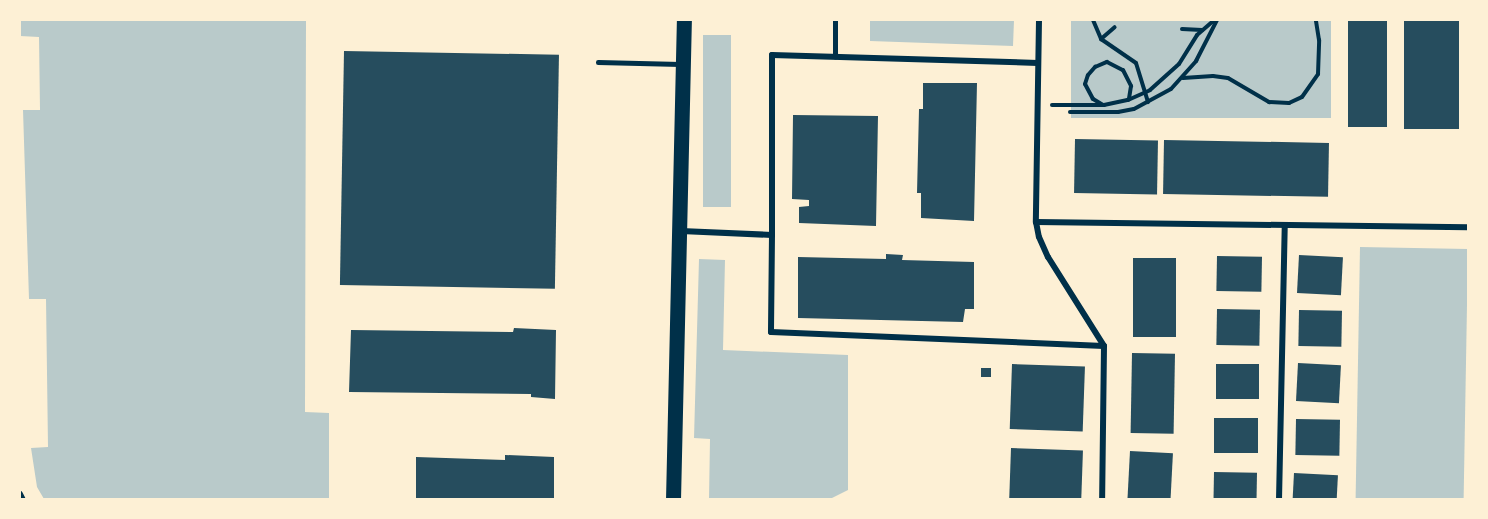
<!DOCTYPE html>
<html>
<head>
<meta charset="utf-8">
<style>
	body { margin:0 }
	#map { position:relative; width:1488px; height:519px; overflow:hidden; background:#fdf0d5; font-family:"Space Grotesk",sans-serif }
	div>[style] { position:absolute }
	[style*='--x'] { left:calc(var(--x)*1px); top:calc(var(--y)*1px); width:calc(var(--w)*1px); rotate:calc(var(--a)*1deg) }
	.green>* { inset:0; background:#b9caca; transform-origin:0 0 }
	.building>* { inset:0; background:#264d5e; transform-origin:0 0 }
	.path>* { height:4px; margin:-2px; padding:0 2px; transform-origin:2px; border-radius:2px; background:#003049 }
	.service>* { height:4.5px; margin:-2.25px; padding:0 2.25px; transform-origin:2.25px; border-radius:2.25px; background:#003049 }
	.minor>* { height:6px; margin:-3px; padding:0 3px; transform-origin:3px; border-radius:3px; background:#003049 }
	.primary>* { height:15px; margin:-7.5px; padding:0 7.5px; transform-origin:7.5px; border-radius:7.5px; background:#003049 }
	span { translate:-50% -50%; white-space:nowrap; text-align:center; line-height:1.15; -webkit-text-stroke:6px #fdf0d5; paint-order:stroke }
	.frame { position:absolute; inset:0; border:21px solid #fdf0d5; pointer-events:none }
</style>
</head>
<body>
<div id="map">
	<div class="green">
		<div style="clip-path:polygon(20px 20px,306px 20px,305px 412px,329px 413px,329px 499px,44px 499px,37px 487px,31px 448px,48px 447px,46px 299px,29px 299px,23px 110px,40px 110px,39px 37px,20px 36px)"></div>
		<div style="clip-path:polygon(870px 20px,1014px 20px,1013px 46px,870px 41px)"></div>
		<div style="left:1071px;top:20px;width:260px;height:98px"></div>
		<div style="left:703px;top:35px;width:28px;height:172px"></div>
		<div style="left:1360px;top:247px;width:108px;height:252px;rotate:1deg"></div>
		<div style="clip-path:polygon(699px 259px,725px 260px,723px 350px,848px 355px,848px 490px,830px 499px,709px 499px,710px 439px,694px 438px)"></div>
	</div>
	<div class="building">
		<div style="left:1348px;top:20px;width:39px;height:107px"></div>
		<div style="left:1404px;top:20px;width:55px;height:109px"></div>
		<div style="left:344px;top:51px;width:215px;height:234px;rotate:1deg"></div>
		<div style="clip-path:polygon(923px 83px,977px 83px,974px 221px,921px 218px,921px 193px,917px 193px,919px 109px,923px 109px)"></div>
		<div style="clip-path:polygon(793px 115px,878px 116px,876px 226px,799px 223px,799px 207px,809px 206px,809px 200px,792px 199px)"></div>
		<div style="left:1075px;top:139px;width:83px;height:54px;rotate:1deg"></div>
		<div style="left:1164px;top:140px;width:165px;height:54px;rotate:1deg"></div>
		<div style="clip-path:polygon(886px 254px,903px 255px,902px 260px,974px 262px,974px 309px,965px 309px,963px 322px,798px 318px,798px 257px,886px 259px)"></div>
		<div style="left:1299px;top:255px;width:44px;height:38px;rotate:3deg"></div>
		<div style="left:1217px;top:256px;width:45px;height:35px;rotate:1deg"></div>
		<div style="left:1133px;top:258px;width:43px;height:79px"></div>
		<div style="left:1217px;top:309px;width:43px;height:36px;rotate:1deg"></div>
		<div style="left:1299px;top:310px;width:43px;height:36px;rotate:1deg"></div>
		<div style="clip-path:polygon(514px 328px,556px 330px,555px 399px,531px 397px,531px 394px,349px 392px,351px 330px,513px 332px)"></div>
		<div style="left:1132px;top:353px;width:43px;height:80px;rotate:1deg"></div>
		<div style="left:1298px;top:363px;width:43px;height:38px;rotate:3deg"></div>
		<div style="left:1012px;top:364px;width:73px;height:65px;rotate:2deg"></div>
		<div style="left:1216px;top:364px;width:43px;height:35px"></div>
		<div style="left:981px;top:368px;width:10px;height:9px"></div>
		<div style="left:1214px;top:418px;width:44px;height:35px"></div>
		<div style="left:1296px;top:419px;width:44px;height:36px;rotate:1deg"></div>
		<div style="left:1011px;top:448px;width:72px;height:52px;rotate:2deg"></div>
		<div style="left:1130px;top:451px;width:43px;height:49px;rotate:3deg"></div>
		<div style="clip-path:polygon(505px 455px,554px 457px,554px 500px,416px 500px,416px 457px,505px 460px)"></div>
		<div style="left:1214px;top:472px;width:43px;height:28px;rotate:1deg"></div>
		<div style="left:1294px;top:473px;width:44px;height:27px;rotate:3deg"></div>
	</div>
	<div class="path">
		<div style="--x:1093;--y:20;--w:21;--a:67"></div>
		<div style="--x:1101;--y:39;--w:42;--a:34.4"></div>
		<div style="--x:1136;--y:63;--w:41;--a:72.9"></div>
		<div style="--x:1182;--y:29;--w:20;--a:3"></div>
		<div style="--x:1101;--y:39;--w:18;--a:-41"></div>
		<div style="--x:1183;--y:78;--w:30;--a:-4"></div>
		<div style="--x:1213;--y:76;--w:15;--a:8"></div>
		<div style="--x:1228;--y:78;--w:48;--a:30.3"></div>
		<div style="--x:1269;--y:102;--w:20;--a:3"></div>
		<div style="--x:1289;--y:103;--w:14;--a:-25"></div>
		<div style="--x:1302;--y:97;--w:28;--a:-55"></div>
		<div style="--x:1318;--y:74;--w:34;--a:-88"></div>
		<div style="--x:1319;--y:40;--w:20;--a:-99"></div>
		<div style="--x:1052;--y:105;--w:52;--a:0"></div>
		<div style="--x:1104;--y:105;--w:25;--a:-12"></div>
		<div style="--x:1128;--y:100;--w:24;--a:-24"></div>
		<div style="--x:1150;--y:90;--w:39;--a:-42"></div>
		<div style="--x:1179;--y:64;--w:34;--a:-58"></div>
		<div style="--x:1197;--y:35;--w:23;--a:-41"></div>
		<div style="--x:1103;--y:105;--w:12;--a:-149"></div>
		<div style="--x:1093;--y:99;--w:17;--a:-118"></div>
		<div style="--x:1085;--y:84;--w:9;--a:-72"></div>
		<div style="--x:1088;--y:75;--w:11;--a:-49"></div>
		<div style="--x:1095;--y:67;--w:13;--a:-23"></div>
		<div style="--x:1107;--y:62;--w:18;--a:27"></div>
		<div style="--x:1123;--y:70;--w:18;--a:63"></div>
		<div style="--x:1131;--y:86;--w:13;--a:99"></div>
		<div style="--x:1070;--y:112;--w:48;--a:0"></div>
		<div style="--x:1118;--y:112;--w:16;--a:-11"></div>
		<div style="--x:1134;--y:109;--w:42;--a:-28.4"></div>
		<div style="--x:1171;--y:89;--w:38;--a:-48"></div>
		<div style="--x:1196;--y:61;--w:46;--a:-62.9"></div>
	</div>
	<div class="service">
		<div style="--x:835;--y:57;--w:37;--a:-90"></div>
		<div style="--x:598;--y:62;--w:82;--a:1.4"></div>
	</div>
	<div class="minor">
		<div style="--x:1039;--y:20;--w:202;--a:90.9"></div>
		<div style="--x:1036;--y:222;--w:15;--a:79"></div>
		<div style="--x:1039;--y:237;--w:22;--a:66"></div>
		<div style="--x:1048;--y:257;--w:105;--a:57.8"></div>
		<div style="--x:1104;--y:346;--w:154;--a:90.7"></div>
		<div style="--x:1036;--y:222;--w:432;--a:0.7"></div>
		<div style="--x:681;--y:231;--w:91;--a:2.5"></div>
		<div style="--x:772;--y:235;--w:180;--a:-90"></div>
		<div style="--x:772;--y:55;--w:266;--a:1.7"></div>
		<div style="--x:772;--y:235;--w:97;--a:90.6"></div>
		<div style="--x:771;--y:332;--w:333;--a:2.4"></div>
		<div style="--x:20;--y:494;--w:7;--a:63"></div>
		<div style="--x:1279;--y:500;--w:275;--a:-88.8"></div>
	</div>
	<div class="primary">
		<div style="--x:673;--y:500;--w:480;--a:-88.7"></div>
	</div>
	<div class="frame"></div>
</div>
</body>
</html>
